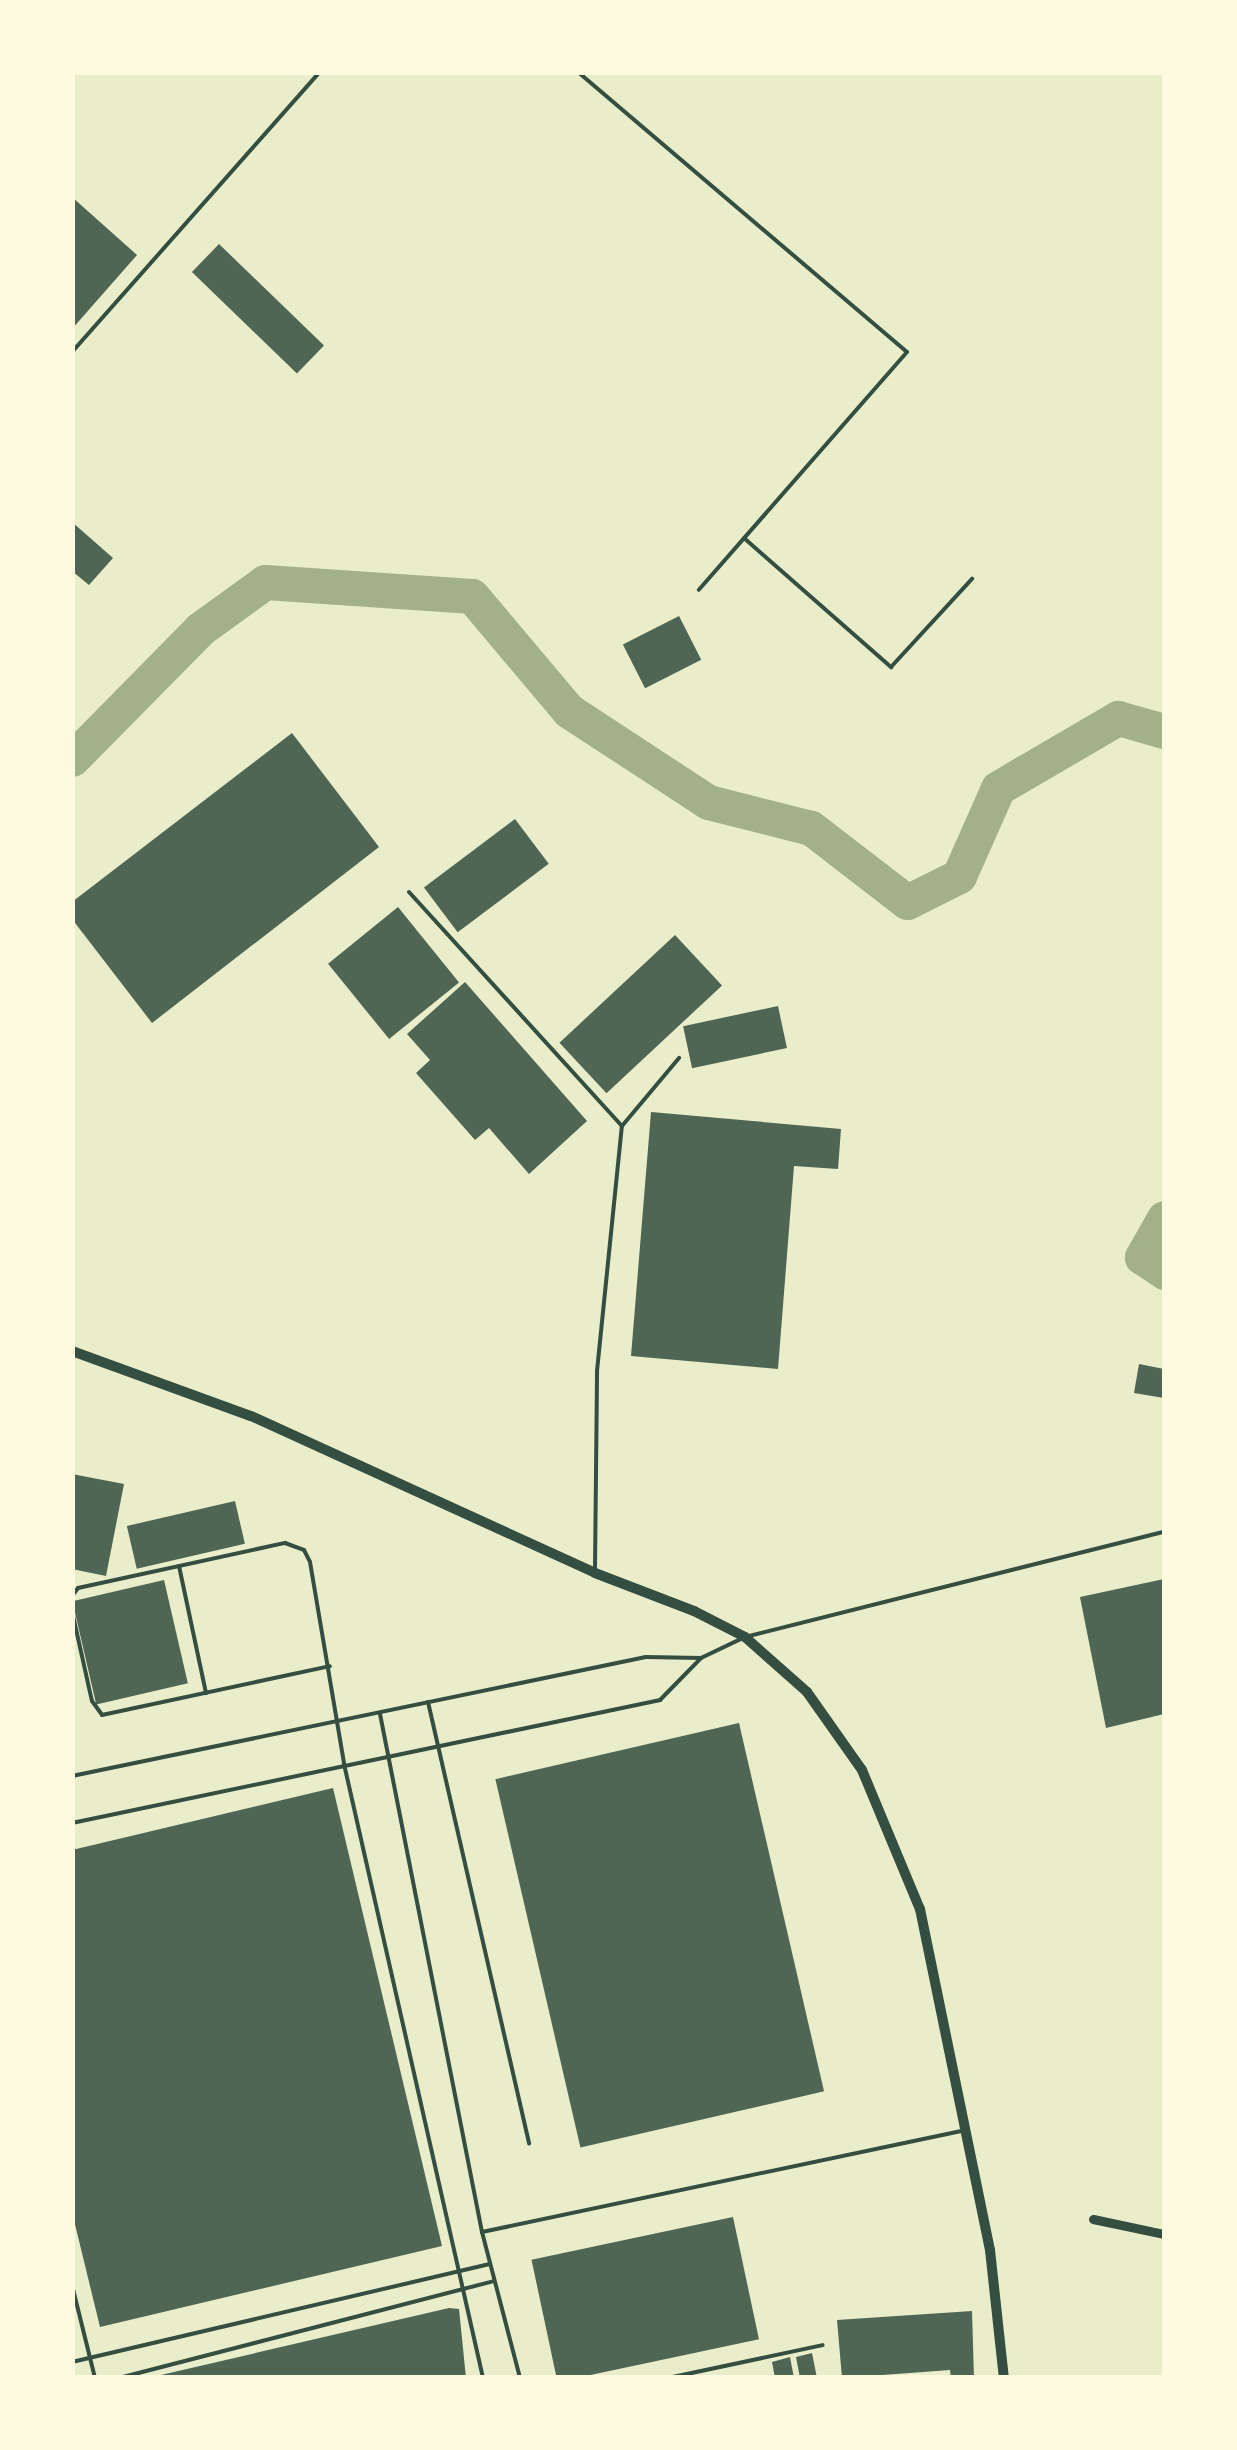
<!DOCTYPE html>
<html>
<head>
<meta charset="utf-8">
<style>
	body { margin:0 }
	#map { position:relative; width:1237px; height:2450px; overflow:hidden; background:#e9edc9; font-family:Figtree,sans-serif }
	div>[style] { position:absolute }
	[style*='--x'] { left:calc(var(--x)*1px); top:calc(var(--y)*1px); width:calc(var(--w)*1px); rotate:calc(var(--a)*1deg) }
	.river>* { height:35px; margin:-17.5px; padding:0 17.5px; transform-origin:17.5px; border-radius:17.5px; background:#a3b18a }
	.building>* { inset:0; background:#4f6655; transform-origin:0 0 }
	.service>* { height:4px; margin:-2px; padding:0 2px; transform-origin:2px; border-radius:2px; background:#344e41 }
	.minor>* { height:9px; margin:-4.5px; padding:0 4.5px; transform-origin:4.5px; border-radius:4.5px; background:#344e41 }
	.tertiary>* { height:10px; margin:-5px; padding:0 5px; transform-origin:5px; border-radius:5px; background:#344e41 }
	span { translate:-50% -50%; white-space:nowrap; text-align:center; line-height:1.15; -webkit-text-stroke:8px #fefae0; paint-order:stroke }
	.frame { position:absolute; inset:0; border:75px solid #fefae0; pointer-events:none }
</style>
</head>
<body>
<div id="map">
	<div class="river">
		<div style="--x:72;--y:759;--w:182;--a:-45.4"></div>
		<div style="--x:200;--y:629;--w:80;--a:-35.9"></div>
		<div style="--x:265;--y:582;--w:207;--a:3.9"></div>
		<div style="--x:472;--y:596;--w:150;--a:49.9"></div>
		<div style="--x:569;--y:711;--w:166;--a:33.2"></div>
		<div style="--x:708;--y:802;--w:106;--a:14.2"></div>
		<div style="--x:811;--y:828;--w:121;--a:37.6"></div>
		<div style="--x:907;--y:902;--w:58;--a:-26.6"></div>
		<div style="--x:959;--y:876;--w:96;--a:-66.1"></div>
		<div style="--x:998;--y:788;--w:139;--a:-30.3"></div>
		<div style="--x:1118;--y:718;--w:48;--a:15.8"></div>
		<div style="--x:1164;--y:1218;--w:45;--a:119.4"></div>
		<div style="--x:1142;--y:1257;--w:27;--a:34"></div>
	</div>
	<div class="building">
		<div style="clip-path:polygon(72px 197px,137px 255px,72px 329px)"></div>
		<div style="left:219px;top:244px;width:146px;height:39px;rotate:44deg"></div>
		<div style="clip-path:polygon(72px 522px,113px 558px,89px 585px,72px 571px)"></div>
		<div style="left:679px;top:616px;width:49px;height:63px;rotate:63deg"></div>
		<div style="clip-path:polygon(292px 733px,379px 847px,152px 1023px,72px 919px,72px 902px)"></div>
		<div style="left:515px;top:819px;width:56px;height:114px;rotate:53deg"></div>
		<div style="left:398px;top:907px;width:97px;height:90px;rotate:51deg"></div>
		<div style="left:675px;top:935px;width:69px;height:158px;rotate:47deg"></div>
		<div style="clip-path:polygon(465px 982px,587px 1121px,529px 1174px,489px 1128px,475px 1140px,416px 1073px,430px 1060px,407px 1034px)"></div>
		<div style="left:778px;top:1006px;width:43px;height:97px;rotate:78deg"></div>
		<div style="clip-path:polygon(651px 1112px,841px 1129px,838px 1169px,794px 1166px,778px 1369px,631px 1356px)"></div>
		<div style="clip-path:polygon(1139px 1364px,1164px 1369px,1164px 1398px,1134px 1393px)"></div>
		<div style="clip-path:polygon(72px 1474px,124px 1484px,106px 1576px,72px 1569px)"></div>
		<div style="left:235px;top:1501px;width:44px;height:111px;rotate:77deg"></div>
		<div style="clip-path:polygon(1164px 1579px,1164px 1714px,1106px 1728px,1080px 1597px)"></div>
		<div style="left:164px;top:1580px;width:106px;height:94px;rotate:77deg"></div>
		<div style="left:739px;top:1723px;width:378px;height:250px;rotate:77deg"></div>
		<div style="clip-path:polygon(333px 1788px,442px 2246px,100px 2327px,72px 2212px,72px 1850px)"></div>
		<div style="left:733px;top:2217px;width:125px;height:206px;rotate:78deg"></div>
		<div style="clip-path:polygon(449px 2308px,459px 2309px,466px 2378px,148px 2378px)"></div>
		<div style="clip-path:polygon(972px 2311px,974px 2378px,951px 2378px,950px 2370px,842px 2378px,837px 2320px)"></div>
		<div style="clip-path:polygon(812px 2353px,817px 2378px,800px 2378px,796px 2357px)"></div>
		<div style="clip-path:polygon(790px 2357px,794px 2378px,775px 2378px,772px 2362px)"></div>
	</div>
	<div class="service">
		<div style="--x:578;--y:72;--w:432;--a:40.4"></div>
		<div style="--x:907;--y:352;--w:316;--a:131.2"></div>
		<div style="--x:72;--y:352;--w:374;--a:-48.5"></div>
		<div style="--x:744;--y:538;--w:196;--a:41.3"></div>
		<div style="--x:891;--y:667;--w:120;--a:-47.4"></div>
		<div style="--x:409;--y:892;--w:316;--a:47.7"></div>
		<div style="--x:179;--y:1566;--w:130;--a:78"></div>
		<div style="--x:595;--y:1568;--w:197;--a:-89.4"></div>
		<div style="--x:597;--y:1371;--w:246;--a:-84.2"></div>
		<div style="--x:622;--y:1126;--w:89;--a:-50"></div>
		<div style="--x:72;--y:1596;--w:10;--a:-53"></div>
		<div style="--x:78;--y:1588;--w:212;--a:-12.3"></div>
		<div style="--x:285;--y:1543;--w:20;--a:20"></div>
		<div style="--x:304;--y:1550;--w:13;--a:63"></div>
		<div style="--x:310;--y:1562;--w:205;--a:80.4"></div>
		<div style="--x:344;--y:1764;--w:630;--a:77.24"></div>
		<div style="--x:72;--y:1611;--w:92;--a:77.5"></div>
		<div style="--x:92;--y:1701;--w:17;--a:54"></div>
		<div style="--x:102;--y:1715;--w:233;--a:-12.1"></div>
		<div style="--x:428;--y:1702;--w:453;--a:77.1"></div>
		<div style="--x:380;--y:1714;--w:528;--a:78.86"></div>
		<div style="--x:482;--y:2232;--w:151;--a:75.4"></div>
		<div style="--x:72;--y:1776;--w:586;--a:-11.71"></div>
		<div style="--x:646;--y:1657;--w:55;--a:1"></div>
		<div style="--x:72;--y:1823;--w:601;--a:-11.81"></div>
		<div style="--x:660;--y:1700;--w:59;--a:-45.7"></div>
		<div style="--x:701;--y:1658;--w:49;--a:-25.5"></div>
		<div style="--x:745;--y:1637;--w:432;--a:-14.1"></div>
		<div style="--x:482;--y:2232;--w:491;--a:-11.9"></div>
		<div style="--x:72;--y:2285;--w:96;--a:76.1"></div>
		<div style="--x:72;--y:2362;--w:429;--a:-13.2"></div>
		<div style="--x:119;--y:2378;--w:387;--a:-14.5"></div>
		<div style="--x:668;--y:2378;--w:158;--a:-12"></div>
	</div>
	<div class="minor">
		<div style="--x:1093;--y:2219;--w:73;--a:11.9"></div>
	</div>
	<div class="tertiary">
		<div style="--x:72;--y:1351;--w:190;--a:20"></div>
		<div style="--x:251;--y:1416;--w:378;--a:24.5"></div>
		<div style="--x:595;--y:1573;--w:106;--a:21"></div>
		<div style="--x:694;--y:1611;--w:57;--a:27"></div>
		<div style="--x:745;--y:1637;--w:83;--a:41.6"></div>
		<div style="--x:807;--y:1692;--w:95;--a:54.8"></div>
		<div style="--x:862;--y:1770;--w:151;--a:67.4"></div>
		<div style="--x:920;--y:1909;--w:348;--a:78.4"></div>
		<div style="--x:990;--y:2250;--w:129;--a:83.8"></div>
	</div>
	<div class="frame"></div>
</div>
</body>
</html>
